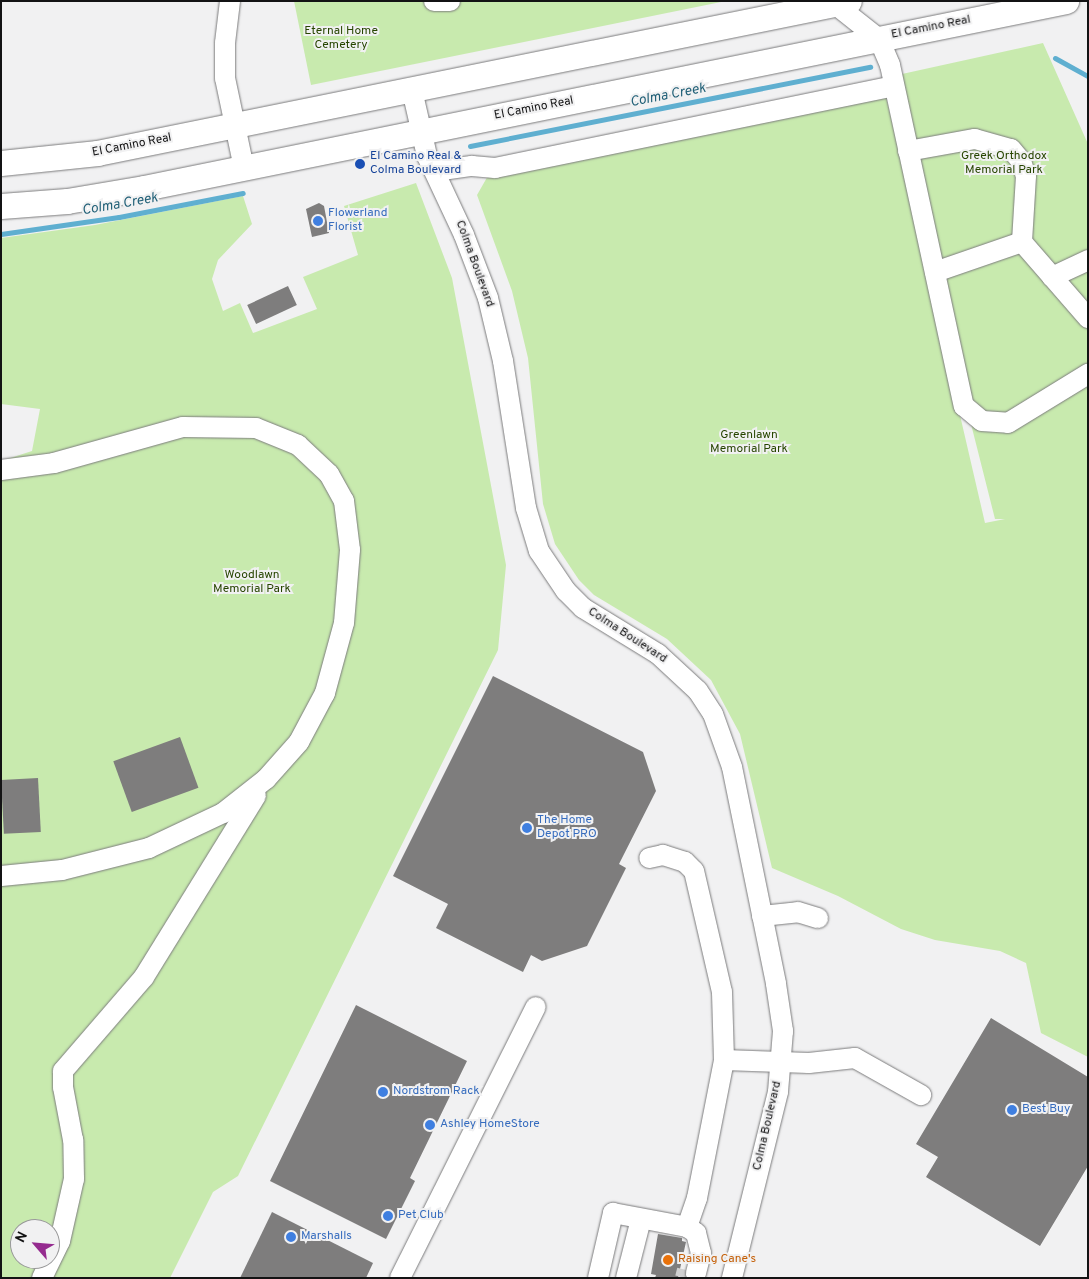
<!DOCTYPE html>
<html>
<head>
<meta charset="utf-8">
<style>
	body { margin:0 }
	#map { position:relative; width:1089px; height:1279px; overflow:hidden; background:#f1f1f2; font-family:Overpass,sans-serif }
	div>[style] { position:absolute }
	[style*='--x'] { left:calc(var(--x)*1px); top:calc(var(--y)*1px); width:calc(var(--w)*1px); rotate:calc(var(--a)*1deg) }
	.green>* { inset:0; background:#c8eaae }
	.stream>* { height:5px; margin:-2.5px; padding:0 2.5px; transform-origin:2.5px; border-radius:2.5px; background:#5fafd0 }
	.building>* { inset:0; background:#7e7d7d; transform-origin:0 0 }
	.minor-tunnel>* { height:20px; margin-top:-10px; transform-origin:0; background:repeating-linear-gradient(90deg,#d0d0d1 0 20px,transparent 0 30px) }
	.roads { filter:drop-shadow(0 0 1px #7b7b7c) drop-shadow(0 0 1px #7b7b7c) }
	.minor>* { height:20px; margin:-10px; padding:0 10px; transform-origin:10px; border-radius:10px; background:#fff }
	.major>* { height:25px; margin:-12.5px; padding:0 12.5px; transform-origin:12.5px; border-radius:12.5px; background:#fff }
	.dots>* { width:14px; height:14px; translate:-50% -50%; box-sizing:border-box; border:2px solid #f1f1f2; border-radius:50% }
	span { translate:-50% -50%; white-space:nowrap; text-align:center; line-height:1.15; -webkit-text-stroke:4px #f1f1f2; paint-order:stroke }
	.street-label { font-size:12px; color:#131314 }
	.park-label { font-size:12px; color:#274500 }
	.transit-label { font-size:12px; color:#164399 }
	.left { translate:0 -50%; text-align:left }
	.shop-label { font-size:12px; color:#366cbe }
	.food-label { font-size:12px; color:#c56008 }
	.water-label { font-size:14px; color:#216077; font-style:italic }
	.frame { position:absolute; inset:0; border:2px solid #131314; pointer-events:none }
	.north { position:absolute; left:10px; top:1219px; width:50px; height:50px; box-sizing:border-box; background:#f1f1f2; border:1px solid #989899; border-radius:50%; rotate:297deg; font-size:14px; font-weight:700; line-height:20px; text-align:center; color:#131314 }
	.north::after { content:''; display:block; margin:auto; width:18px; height:22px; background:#952b8f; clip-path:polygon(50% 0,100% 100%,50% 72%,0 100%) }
</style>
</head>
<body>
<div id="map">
	<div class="green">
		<div style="clip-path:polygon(294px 1px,726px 1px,311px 85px)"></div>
		<div style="clip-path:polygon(1043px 43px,1088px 144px,1088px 1057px,1041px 1033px,1026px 963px,1000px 951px,935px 940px,901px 929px,838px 896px,772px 868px,740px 734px,711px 680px,667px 639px,594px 595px,579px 580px,555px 544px,543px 504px,528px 358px,512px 291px,477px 195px,489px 174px,886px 96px,985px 523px,1005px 519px,995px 519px,971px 424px,902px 74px)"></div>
		<div style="clip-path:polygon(evenodd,416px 183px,452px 278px,506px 565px,498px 650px,238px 1176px,213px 1192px,170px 1278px,1px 1278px,1px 461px,32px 451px,40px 409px,1px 404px,1px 238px,95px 225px,243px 196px,252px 224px,218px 260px,212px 279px,223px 311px,240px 303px,253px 333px,317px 309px,303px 277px,358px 255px,344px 206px,416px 183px,20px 1229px,50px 1229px,50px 1259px,20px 1259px,20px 1229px)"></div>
	</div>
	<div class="stream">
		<div style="--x:1055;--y:58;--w:38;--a:29"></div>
		<div style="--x:470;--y:146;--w:408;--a:-11.2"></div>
		<div style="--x:1;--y:234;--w:119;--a:-8.2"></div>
		<div style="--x:119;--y:217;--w:126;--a:-11"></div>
	</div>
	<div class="building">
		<div style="clip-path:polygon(319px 203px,324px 206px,329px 233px,312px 237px,306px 209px)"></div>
		<div style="left:288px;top:286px;width:21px;height:45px;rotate:65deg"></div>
		<div style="clip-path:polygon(493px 676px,643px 752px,656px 791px,619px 864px,626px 868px,587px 946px,542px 961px,531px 955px,523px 972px,436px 928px,448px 904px,393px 876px)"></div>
		<div style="left:180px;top:737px;width:54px;height:71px;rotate:70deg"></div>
		<div style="left:38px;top:778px;width:54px;height:37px;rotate:87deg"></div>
		<div style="clip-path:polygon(356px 1005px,467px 1061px,410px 1178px,415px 1181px,386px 1239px,270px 1181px)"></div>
		<div style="clip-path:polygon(991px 1018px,1088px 1077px,1088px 1166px,1040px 1246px,926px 1177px,938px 1157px,916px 1144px)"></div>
		<div style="clip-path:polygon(272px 1212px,373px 1263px,366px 1278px,240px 1278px)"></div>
		<div style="clip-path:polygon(658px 1234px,682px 1238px,682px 1241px,686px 1242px,678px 1278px,655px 1278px,656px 1275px,651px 1274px)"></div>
	</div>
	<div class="minor-tunnel">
		<div style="--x:685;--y:1278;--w:8;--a:-76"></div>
	</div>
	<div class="roads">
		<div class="minor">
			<div style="--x:230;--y:1;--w:42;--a:96.8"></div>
			<div style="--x:225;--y:43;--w:35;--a:90"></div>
			<div style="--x:225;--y:78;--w:92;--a:78.1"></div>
			<div style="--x:434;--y:1;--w:16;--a:0"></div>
			<div style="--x:831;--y:1;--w:61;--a:38.4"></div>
			<div style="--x:879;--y:39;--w:28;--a:67"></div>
			<div style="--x:890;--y:65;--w:349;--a:77.8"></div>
			<div style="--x:964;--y:406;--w:23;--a:40"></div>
			<div style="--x:982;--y:421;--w:26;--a:4"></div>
			<div style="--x:1008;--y:423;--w:94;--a:-31.5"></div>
			<div style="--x:412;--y:90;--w:68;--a:77.2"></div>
			<div style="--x:427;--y:156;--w:87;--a:64.9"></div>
			<div style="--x:464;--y:235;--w:67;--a:69.1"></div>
			<div style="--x:488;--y:298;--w:65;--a:76.6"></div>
			<div style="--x:503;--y:361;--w:149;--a:81.1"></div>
			<div style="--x:526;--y:508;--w:45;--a:73.2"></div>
			<div style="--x:539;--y:551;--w:48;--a:56"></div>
			<div style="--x:566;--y:591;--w:24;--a:45"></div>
			<div style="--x:583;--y:608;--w:88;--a:31.5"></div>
			<div style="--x:658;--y:654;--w:54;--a:42.8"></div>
			<div style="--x:698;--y:691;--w:27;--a:57"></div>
			<div style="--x:713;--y:714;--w:56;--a:70.3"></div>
			<div style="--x:732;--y:767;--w:221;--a:78.5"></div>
			<div style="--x:776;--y:984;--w:48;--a:81.5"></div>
			<div style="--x:783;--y:1031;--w:61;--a:94.7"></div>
			<div style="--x:778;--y:1092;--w:192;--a:103.9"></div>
			<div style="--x:908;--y:151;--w:68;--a:-10.2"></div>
			<div style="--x:975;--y:139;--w:37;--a:16"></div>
			<div style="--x:1011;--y:149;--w:16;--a:50"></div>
			<div style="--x:1021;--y:161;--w:16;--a:72"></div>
			<div style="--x:1026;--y:176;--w:66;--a:93.5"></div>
			<div style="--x:1022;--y:242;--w:101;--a:49"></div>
			<div style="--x:435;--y:171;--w:37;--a:-8"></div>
			<div style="--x:472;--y:166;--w:23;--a:5"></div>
			<div style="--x:495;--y:168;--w:407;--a:-11.6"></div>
			<div style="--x:935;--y:272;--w:92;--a:-19"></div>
			<div style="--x:1052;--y:277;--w:40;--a:-25"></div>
			<div style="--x:1;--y:470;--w:53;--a:-7.5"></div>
			<div style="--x:54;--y:463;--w:134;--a:-15.6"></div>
			<div style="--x:183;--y:427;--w:73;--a:0.8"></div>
			<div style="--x:256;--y:428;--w:45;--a:22"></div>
			<div style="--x:298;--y:445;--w:42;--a:43.1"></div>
			<div style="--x:329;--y:474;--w:31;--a:61"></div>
			<div style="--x:344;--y:501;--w:49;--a:83"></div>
			<div style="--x:350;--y:550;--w:73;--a:94.7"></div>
			<div style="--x:344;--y:623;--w:73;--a:105.2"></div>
			<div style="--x:325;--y:693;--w:55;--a:118"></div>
			<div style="--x:299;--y:742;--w:50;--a:131.7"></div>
			<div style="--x:266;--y:779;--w:55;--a:141.7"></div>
			<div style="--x:223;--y:813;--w:82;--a:154.7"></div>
			<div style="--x:149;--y:848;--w:90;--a:165.8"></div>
			<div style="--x:62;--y:870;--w:61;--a:174.4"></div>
			<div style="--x:762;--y:916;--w:36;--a:-6"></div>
			<div style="--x:798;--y:912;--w:21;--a:17"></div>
			<div style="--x:724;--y:1060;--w:85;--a:2"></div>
			<div style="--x:809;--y:1063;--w:46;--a:-6.2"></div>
			<div style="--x:855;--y:1058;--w:76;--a:29.3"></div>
			<div style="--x:687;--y:1227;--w:11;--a:34"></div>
			<div style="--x:696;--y:1233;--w:21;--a:76"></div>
			<div style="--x:701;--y:1253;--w:21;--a:104"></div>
			<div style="--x:42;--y:1278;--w:41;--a:-64.1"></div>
			<div style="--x:60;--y:1241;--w:64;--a:-77.3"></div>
			<div style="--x:74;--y:1179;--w:39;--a:-91"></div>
			<div style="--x:73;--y:1140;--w:54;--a:-100.7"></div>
			<div style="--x:63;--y:1087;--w:16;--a:-90"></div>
			<div style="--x:63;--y:1071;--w:124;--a:-49.2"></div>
			<div style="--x:144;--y:977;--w:213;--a:-58.3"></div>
			<div style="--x:400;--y:1278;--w:303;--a:-63.4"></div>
			<div style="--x:598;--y:1278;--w:67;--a:-77"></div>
			<div style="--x:613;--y:1213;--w:75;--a:10.7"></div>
			<div style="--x:687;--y:1227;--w:31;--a:-71"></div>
			<div style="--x:697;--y:1198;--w:141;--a:-78.9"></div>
			<div style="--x:724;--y:1060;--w:68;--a:-91.7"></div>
			<div style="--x:722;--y:992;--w:124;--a:-103"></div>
			<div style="--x:694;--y:871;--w:13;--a:-135"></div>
			<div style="--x:685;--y:862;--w:23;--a:-162"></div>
			<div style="--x:663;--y:855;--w:14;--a:168"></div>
			<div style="--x:626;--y:1278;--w:61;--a:-75.7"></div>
		</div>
		<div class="major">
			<div style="--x:1;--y:163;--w:97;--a:-5.9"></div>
			<div style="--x:97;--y:153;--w:767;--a:-11.43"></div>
			<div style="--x:1;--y:206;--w:66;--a:-4.3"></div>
			<div style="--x:67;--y:201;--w:78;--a:-9.6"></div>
			<div style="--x:144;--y:188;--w:941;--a:-11.47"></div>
		</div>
	</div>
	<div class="dots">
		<div style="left:360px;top:164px;background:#1a4fb4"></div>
		<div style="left:318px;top:221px;background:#3f7fe0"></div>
		<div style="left:527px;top:828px;background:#3f7fe0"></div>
		<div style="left:383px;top:1092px;background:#3f7fe0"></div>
		<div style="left:1012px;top:1110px;background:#3f7fe0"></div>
		<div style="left:430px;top:1125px;background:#3f7fe0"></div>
		<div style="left:388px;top:1216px;background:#3f7fe0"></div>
		<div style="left:291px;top:1237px;background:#3f7fe0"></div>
		<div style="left:668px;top:1260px;background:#e8710a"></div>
	</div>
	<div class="street-label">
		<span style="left:931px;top:28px;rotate:-11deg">El Camino Real</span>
		<span style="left:534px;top:109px;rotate:-11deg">El Camino Real</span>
		<span style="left:132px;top:146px;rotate:-11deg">El Camino Real</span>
		<span style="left:474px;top:264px;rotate:70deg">Colma Boulevard</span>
		<span style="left:627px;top:636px;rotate:33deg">Colma Boulevard</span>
		<span style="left:768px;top:1126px;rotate:-77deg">Colma Boulevard</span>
	</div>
	<div class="park-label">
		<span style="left:341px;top:39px">Eternal Home<br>Cemetery</span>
		<span style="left:1004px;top:164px">Greek Orthodox<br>Memorial Park</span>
		<span style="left:749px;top:443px">Greenlawn<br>Memorial Park</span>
		<span style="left:252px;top:583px">Woodlawn<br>Memorial Park</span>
	</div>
	<div class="transit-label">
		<span class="left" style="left:370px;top:164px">El Camino Real &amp;<br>Colma Boulevard</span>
	</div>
	<div class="shop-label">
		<span class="left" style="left:328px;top:221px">Flowerland<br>Florist</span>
		<span class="left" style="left:537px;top:828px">The Home<br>Depot PRO</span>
		<span class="left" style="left:393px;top:1092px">Nordstrom Rack</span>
		<span class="left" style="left:1022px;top:1110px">Best Buy</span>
		<span class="left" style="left:440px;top:1125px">Ashley HomeStore</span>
		<span class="left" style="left:398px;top:1216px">Pet Club</span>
		<span class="left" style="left:301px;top:1237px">Marshalls</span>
	</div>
	<div class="food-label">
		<span class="left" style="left:678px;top:1260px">Raising Cane's</span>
	</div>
	<div class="water-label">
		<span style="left:668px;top:96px;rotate:-11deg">Colma Creek</span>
		<span style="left:120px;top:205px;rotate:-10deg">Colma Creek</span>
	</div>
	<div class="frame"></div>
	<div class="north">N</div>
</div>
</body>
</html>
